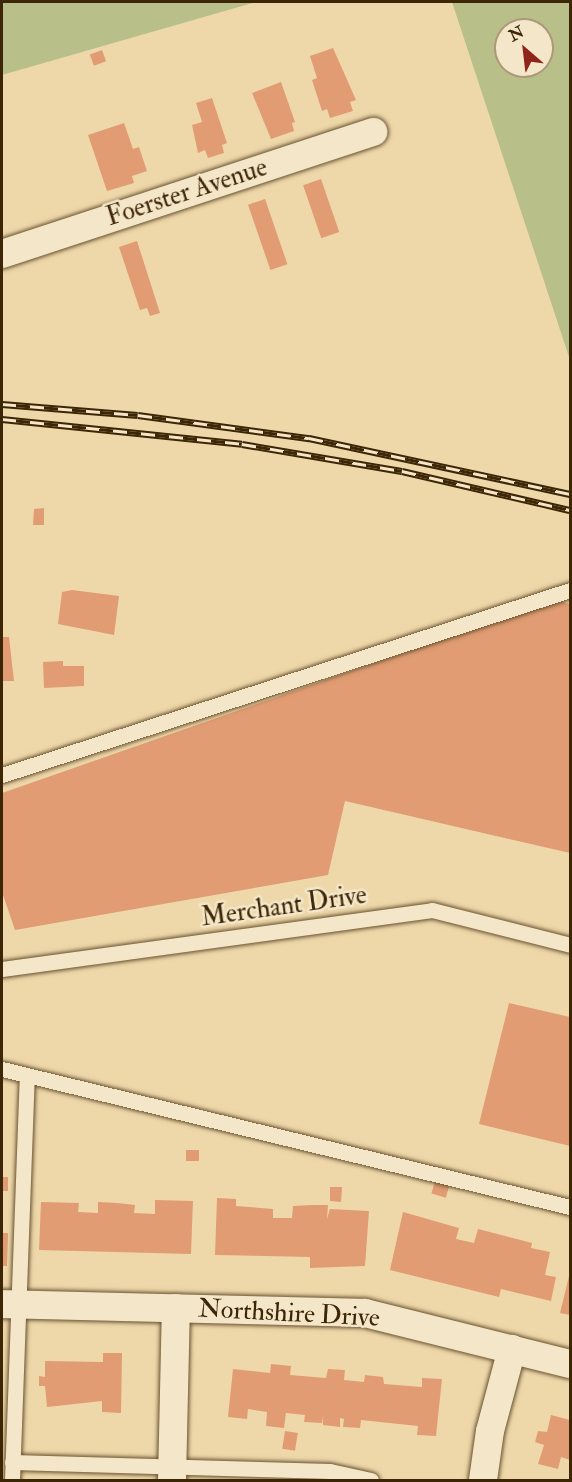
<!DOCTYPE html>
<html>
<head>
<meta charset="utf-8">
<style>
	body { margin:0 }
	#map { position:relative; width:572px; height:1482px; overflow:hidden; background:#eed8aa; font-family:"IM FELL Double Pica",serif }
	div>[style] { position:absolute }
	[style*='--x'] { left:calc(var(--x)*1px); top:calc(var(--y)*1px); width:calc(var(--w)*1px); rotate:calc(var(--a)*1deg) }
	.green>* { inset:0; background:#b8bf88 }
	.building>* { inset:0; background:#e19c73; transform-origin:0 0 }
	.roads { filter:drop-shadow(0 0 2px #69522f) drop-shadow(0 0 2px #69522f) }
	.service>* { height:15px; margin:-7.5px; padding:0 7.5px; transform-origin:7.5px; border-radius:7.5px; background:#f4e6c8 }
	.minor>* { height:28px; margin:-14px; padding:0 14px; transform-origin:14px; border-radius:14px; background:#f4e6c8 }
	.rail>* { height:7px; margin-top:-3.5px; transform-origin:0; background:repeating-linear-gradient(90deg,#f4e6c8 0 14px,#3d2606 0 28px); box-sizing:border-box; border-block:2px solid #3d2606 }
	span { translate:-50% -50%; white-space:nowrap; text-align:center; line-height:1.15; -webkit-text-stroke:5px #f4e6c8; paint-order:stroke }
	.street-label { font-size:26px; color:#3d2606 }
	.frame { position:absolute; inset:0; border:3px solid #3d2606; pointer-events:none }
	.north { position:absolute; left:494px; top:18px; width:60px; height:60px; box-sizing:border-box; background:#f4e6c8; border:2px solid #ab997a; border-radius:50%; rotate:332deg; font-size:16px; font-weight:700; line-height:24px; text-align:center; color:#3d2606 }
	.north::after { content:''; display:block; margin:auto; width:21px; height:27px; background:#8f2418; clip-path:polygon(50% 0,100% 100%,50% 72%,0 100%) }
</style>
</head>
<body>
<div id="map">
	<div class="green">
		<div style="clip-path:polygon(2px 2px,256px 2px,2px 75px)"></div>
		<div style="clip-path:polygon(evenodd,452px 2px,570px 2px,570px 360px,452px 2px,506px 30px,542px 30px,542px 66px,506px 66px,506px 30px)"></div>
	</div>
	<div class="building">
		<div style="clip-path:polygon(333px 48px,356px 100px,350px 102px,353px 111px,330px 118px,327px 109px,322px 111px,312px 80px,317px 78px,310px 56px)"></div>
		<div style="left:102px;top:50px;width:12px;height:13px;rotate:70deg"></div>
		<div style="clip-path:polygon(281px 82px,295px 122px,292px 123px,294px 131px,271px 139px,252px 93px)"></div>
		<div style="clip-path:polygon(212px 98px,227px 143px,222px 145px,224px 153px,208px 158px,205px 150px,198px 153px,192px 125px,202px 122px,196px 103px)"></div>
		<div style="clip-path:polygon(124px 123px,133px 149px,139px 147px,147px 171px,132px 176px,134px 183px,107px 191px,88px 135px)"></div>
		<div style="left:321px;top:179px;width:56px;height:19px;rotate:71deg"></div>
		<div style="left:265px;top:199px;width:69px;height:18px;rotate:71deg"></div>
		<div style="clip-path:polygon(137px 241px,160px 313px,150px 316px,147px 308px,140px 310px,119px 247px)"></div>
		<div style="clip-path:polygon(44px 508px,44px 525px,33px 525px,34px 509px)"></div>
		<div style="clip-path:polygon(72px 590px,119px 596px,114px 635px,58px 624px,62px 592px)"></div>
		<div style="clip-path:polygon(555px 600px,570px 604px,570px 853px,345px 801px,328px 875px,15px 930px,2px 892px,2px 793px)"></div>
		<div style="clip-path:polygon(2px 637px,9px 637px,14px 681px,2px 681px)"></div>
		<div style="clip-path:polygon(63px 661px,63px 666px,84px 666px,84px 686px,44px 688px,43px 662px)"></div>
		<div style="clip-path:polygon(509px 1003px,570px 1017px,570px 1146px,479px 1124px)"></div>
		<div style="left:186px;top:1150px;width:13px;height:11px"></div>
		<div style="left:2px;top:1177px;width:6px;height:14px"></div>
		<div style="left:435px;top:1181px;width:15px;height:13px;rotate:16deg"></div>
		<div style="clip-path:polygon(330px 1187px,342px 1187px,341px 1202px,330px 1201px)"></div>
		<div style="clip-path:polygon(217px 1198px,236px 1199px,236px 1206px,273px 1209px,273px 1218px,292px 1218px,293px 1206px,312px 1205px,328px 1205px,327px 1219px,330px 1209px,369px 1211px,365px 1266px,310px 1268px,310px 1257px,215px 1255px)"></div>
		<div style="clip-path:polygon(155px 1200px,193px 1201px,191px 1254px,39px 1250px,41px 1202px,79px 1203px,78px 1212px,98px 1213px,98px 1202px,117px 1203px,135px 1205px,134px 1213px,155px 1214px)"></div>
		<div style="clip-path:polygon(403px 1212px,459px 1228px,456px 1239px,474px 1243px,478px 1229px,532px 1243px,531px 1248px,550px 1252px,545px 1275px,556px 1277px,551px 1301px,501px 1289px,499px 1297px,390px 1270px)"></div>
		<div style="clip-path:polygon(2px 1233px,8px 1233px,7px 1266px,2px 1266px)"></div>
		<div style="clip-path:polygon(570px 1272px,570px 1315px,560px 1313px)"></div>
		<div style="clip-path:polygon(103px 1353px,122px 1353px,121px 1413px,102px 1412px,102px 1401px,47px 1407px,45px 1386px,39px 1386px,39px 1376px,45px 1377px,45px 1361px,103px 1362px)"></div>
		<div style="clip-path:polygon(271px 1364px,291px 1366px,290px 1375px,326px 1378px,328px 1369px,345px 1370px,344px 1380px,364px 1382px,365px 1375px,383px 1377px,384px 1384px,422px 1387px,422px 1378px,442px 1379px,436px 1436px,417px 1435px,418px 1426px,361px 1420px,360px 1428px,343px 1427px,344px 1419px,340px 1418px,340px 1427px,323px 1425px,323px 1416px,322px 1423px,304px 1422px,305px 1415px,286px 1413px,284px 1428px,266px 1426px,267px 1412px,248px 1409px,247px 1419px,228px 1417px,233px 1369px,270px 1373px)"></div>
		<div style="clip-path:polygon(551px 1415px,570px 1420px,570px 1460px,561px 1457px,558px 1469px,538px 1464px,544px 1445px,535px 1442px,538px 1431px,547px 1432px)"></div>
		<div style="left:285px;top:1431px;width:13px;height:18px;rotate:9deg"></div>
	</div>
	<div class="roads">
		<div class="service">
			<div style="--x:2;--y:775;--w:597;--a:-18.04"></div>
			<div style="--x:2;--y:969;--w:434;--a:-7.8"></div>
			<div style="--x:432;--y:910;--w:142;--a:14.2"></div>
			<div style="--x:2;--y:1069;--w:585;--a:13.66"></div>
			<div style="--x:12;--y:1462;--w:318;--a:1.6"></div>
			<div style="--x:330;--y:1471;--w:42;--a:12.4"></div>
			<div style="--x:12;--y:1480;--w:403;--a:-87.9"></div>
		</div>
		<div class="minor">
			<div style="--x:2;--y:254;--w:391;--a:-18.2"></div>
			<div style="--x:2;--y:1304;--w:363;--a:1.4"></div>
			<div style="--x:365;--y:1313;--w:211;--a:14"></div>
			<div style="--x:172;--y:1480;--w:172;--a:-88.7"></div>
			<div style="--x:483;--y:1480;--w:49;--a:-81.9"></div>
			<div style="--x:490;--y:1431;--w:85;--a:-75"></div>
		</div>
	</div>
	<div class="rail">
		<div style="--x:2;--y:404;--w:136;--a:4.6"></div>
		<div style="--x:138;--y:415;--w:173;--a:7.7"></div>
		<div style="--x:309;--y:438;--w:267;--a:12.1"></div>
		<div style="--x:2;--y:419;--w:241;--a:5.9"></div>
		<div style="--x:242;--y:444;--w:162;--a:9.6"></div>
		<div style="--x:402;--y:471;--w:172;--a:13.1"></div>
	</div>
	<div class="street-label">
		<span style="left:187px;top:193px;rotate:-18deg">Foerster Avenue</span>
		<span style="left:284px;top:907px;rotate:-8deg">Merchant Drive</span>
		<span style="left:289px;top:1314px;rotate:3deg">Northshire Drive</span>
	</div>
	<div class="frame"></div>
	<div class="north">N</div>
</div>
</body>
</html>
